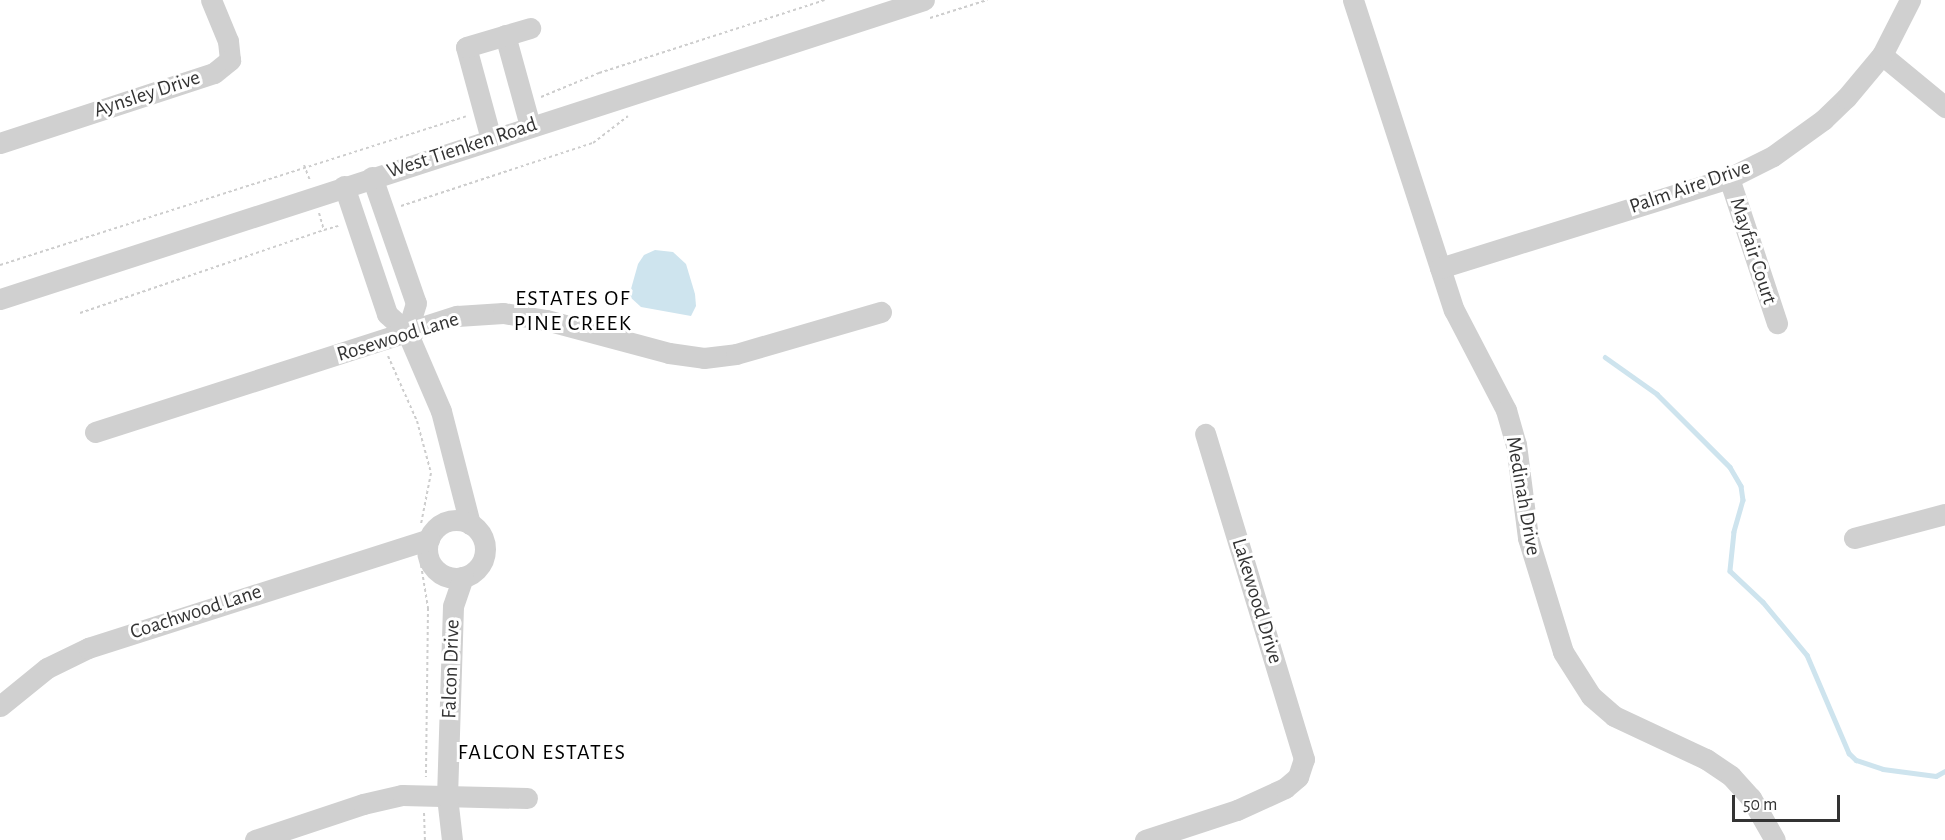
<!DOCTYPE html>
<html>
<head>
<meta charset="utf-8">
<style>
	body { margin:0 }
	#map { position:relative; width:1945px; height:840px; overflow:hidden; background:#fff; font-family:"Alegreya Sans",sans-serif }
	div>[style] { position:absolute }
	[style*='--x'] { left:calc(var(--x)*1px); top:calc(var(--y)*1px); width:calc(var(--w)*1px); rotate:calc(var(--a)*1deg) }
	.water>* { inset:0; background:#cee4ee }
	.stream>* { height:4.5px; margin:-2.25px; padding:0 2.25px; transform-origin:2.25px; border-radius:2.25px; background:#cee4ee }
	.path>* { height:2px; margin-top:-1px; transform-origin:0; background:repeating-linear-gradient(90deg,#cdcdcd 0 3px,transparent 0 6px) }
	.minor>* { height:21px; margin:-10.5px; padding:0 10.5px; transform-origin:10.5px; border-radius:10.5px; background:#d0d0d0 }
	.minor>.ring { margin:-10.5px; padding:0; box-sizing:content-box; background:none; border:21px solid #d0d0d0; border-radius:50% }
	span { translate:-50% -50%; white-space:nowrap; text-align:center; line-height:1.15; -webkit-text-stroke:6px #fff; paint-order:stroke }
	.street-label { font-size:21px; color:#333 }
	.neighbourhood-label { font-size:22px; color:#000; letter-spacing:1.5px }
	.scale { position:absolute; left:1732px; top:795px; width:108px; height:27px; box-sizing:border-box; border:3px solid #333; border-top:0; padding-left:8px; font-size:18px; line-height:21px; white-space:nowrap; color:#333; -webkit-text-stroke:4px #fff; paint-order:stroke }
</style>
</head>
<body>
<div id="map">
	<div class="water">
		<div style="clip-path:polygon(655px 250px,673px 252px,686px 264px,695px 294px,696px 306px,691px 316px,641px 307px,629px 296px,638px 264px,644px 255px)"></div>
	</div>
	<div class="stream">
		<div style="--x:1605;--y:357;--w:64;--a:35.4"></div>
		<div style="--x:1657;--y:394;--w:103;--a:45"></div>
		<div style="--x:1730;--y:467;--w:22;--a:60"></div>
		<div style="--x:1741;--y:486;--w:14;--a:82"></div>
		<div style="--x:1743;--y:500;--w:33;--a:106"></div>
		<div style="--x:1734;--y:532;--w:39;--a:96"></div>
		<div style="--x:1730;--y:571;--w:45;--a:43.2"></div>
		<div style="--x:1763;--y:602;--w:69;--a:50.3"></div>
		<div style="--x:1807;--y:655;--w:107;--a:66.8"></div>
		<div style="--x:1849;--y:753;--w:10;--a:45"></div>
		<div style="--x:1856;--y:760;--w:28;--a:18"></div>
		<div style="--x:1883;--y:769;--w:53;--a:7.5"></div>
		<div style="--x:1936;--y:776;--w:10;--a:-29"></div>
	</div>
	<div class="path">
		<div style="--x:930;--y:18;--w:60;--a:-17.5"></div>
		<div style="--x:541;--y:97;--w:63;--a:-22.5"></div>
		<div style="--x:599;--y:73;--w:237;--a:-17.9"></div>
		<div style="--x:304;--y:165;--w:17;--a:69"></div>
		<div style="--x:401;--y:206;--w:202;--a:-18.2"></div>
		<div style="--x:593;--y:143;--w:44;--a:-37.6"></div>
		<div style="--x:319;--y:213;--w:18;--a:74"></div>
		<div style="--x:324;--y:230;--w:15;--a:-16"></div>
		<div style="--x:0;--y:265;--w:489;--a:-17.7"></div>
		<div style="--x:80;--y:313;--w:258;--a:-18.8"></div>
		<div style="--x:388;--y:356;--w:71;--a:66"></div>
		<div style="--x:417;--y:421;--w:54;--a:74.9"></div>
		<div style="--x:431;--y:473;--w:52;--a:101.1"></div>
		<div style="--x:420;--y:559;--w:50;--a:80.7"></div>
		<div style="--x:428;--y:608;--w:169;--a:90.7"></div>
		<div style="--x:424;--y:813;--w:27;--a:88"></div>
	</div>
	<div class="minor">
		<div style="--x:1353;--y:0;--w:326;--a:72"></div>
		<div style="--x:1454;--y:310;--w:113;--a:62.5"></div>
		<div style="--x:1506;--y:410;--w:35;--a:74"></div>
		<div style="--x:1516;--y:444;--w:95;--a:82.7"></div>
		<div style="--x:1528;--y:538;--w:119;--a:72.9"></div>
		<div style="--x:1563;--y:652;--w:52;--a:57.5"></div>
		<div style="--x:1591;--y:696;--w:30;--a:41"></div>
		<div style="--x:1614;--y:716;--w:102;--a:25.1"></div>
		<div style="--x:1706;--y:759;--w:30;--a:34"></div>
		<div style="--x:1731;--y:776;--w:30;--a:48"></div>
		<div style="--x:1751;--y:798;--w:48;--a:60.3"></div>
		<div style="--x:505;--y:35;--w:94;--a:74.6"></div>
		<div style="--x:1882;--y:55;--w:82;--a:39.5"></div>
		<div style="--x:491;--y:139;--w:95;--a:-105.2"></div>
		<div style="--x:466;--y:47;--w:67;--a:-16.5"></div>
		<div style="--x:0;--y:143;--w:225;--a:-18.1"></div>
		<div style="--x:214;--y:73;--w:21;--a:-39"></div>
		<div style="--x:230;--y:60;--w:19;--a:-96"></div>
		<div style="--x:228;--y:41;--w:44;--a:-112.5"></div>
		<div style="--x:372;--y:177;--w:133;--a:70.8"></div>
		<div style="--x:416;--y:303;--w:30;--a:107"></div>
		<div style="--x:1729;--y:178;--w:153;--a:71.7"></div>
		<div style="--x:344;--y:186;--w:135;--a:71.4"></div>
		<div style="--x:387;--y:314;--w:27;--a:42"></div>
		<div style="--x:407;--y:332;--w:86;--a:66.7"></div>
		<div style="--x:441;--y:411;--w:117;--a:75.6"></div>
		<div style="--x:1440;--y:268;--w:303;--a:-17.3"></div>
		<div style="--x:1729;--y:178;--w:49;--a:-26.6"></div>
		<div style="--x:1773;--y:156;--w:62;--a:-35.8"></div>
		<div style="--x:1823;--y:120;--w:32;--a:-44"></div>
		<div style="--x:1846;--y:98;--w:56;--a:-50.1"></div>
		<div style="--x:1882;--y:55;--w:62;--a:-63"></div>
		<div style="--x:0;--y:299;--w:971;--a:-17.93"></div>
		<div style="--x:95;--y:432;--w:380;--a:-17.8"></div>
		<div style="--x:457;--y:316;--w:46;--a:-3.7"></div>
		<div style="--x:503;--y:313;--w:44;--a:9.2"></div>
		<div style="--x:546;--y:320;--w:127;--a:15"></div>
		<div style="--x:669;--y:353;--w:35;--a:8"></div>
		<div style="--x:704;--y:358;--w:32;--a:-7"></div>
		<div style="--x:736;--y:354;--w:151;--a:-16.2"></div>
		<div class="ring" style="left:427px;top:520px;width:37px;height:37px"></div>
		<div style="--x:1854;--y:538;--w:94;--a:-14.8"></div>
		<div style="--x:0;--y:706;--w:60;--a:-39"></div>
		<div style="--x:47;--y:668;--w:46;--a:-26"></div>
		<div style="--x:88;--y:648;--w:358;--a:-17.7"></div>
		<div style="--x:255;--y:840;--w:114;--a:-18.4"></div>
		<div style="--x:363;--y:804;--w:40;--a:-13"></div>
		<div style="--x:402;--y:795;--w:125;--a:1.4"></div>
		<div style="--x:452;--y:840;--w:43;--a:-96.6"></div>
		<div style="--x:447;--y:797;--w:191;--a:-88.2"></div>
		<div style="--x:453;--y:606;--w:31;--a:-71"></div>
		<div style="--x:1145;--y:840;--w:97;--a:-18.1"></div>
		<div style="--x:1237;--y:810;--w:53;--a:-24.6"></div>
		<div style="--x:1285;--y:788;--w:17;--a:-40"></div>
		<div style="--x:1298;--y:777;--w:19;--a:-72"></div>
		<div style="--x:1304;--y:759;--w:340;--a:-106.9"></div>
	</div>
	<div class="street-label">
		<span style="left:147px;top:94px;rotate:-18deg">Aynsley Drive</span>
		<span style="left:462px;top:148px;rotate:-18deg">West Tienken Road</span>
		<span style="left:1690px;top:187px;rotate:-19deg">Palm Aire Drive</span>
		<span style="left:1753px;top:251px;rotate:72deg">Mayfair Court</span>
		<span style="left:398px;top:337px;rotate:-17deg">Rosewood Lane</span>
		<span style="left:1523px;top:496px;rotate:80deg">Medinah Drive</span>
		<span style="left:1257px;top:601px;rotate:73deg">Lakewood Drive</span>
		<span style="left:196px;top:612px;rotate:-18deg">Coachwood Lane</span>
		<span style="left:451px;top:669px;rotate:-88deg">Falcon Drive</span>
	</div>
	<div class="neighbourhood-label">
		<span style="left:573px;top:311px">ESTATES OF<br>PINE CREEK</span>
		<span style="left:542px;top:753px">FALCON ESTATES</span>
	</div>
	<div class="scale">50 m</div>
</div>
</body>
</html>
